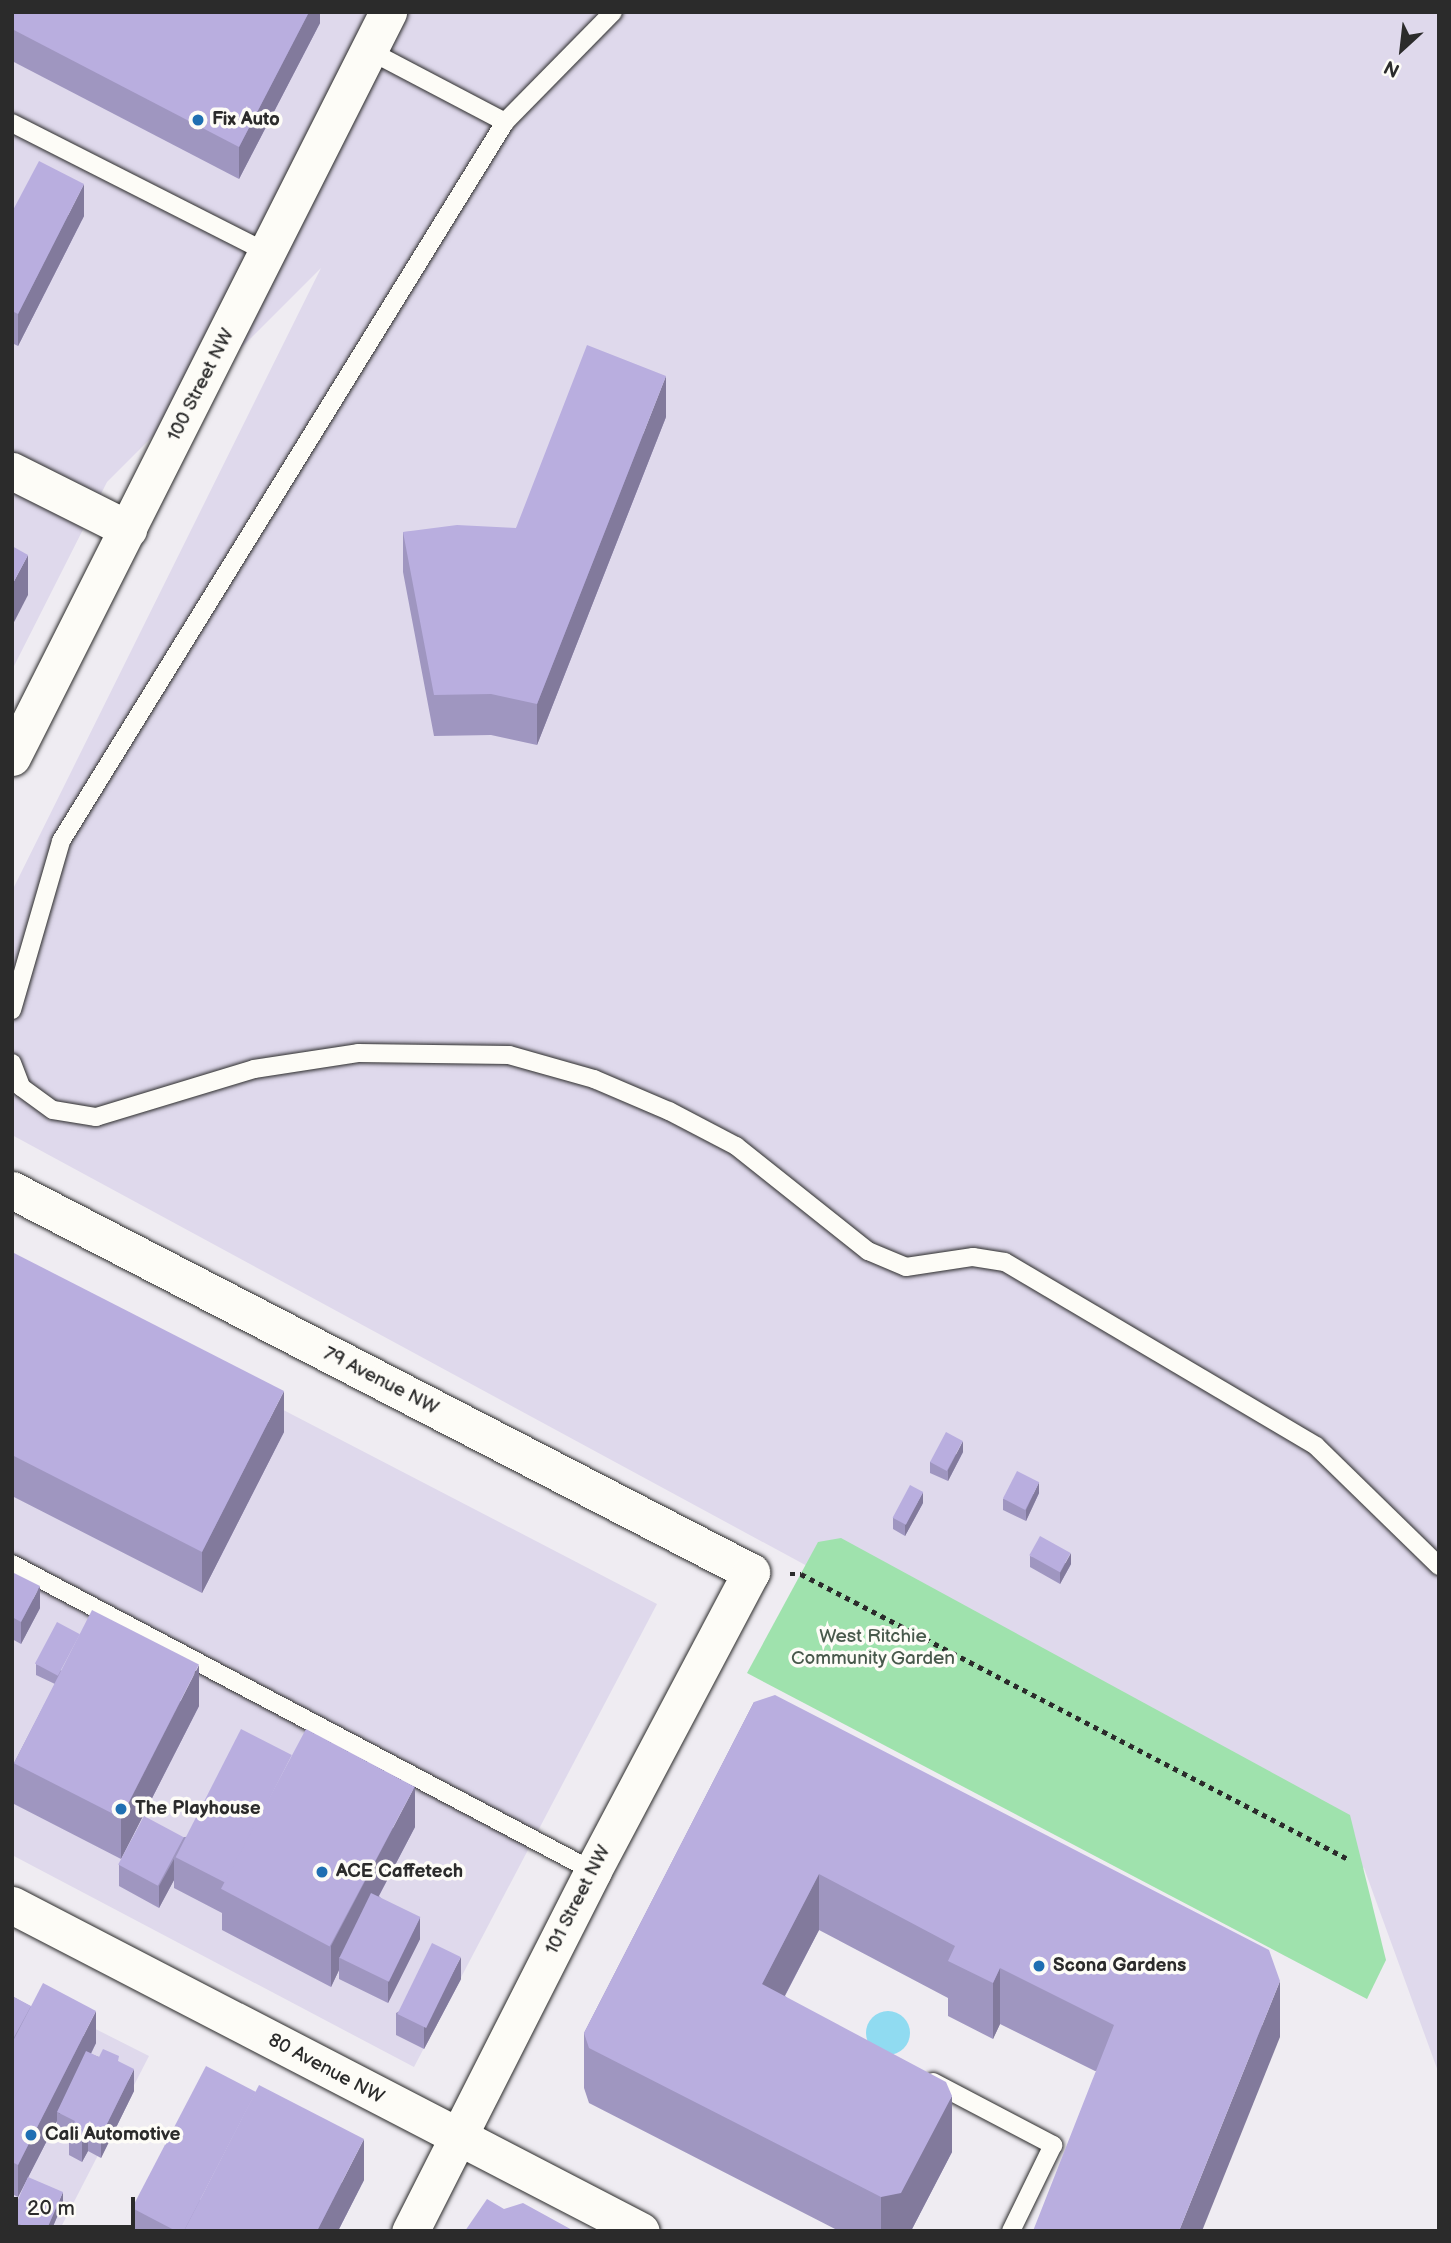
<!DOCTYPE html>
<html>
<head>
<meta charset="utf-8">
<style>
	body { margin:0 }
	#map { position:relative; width:1451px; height:2243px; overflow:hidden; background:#efecf2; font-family:"Balsamiq Sans",sans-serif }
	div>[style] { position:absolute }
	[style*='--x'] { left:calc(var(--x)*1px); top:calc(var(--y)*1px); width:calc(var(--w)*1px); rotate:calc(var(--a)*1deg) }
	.built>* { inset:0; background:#dfd9ec }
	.green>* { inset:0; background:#9fe2ad }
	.water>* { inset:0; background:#90dbf1 }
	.round { border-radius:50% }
	.path>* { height:4.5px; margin-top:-2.25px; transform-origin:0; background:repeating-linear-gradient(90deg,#2b2b2b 0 5px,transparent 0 10px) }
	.roads { filter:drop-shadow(0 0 2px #2b2b2b) drop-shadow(0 0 2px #2b2b2b) }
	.lane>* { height:18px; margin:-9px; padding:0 9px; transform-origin:9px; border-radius:9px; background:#fdfcf7 }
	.street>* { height:37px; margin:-18.5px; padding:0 18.5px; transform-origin:18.5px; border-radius:18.5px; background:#fdfcf7 }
	.wall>* { inset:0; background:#9f96c0 }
	.shaded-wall>* { inset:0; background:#827a9c }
	.building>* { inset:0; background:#b9aedf; transform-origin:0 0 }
	.dots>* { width:19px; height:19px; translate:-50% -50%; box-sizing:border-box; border:4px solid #fdfcf7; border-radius:50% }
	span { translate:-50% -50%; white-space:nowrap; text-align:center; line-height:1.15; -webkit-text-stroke:7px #fdfcf7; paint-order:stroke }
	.poi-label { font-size:19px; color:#2b2b2b; font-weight:700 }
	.left { translate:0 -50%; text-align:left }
	.street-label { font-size:19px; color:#2b2b2b }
	.park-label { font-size:19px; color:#48594c }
	.frame { position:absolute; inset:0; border:14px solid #2b2b2b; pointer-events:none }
	.north { position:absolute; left:1367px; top:14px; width:70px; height:70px; -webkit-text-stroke:5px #fdfcf7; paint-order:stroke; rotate:207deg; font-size:19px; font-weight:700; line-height:28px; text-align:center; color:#2b2b2b }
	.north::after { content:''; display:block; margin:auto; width:24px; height:32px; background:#2b2b2b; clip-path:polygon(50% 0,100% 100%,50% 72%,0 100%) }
	.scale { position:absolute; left:14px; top:2197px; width:121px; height:32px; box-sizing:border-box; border:4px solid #2b2b2b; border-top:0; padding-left:9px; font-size:21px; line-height:24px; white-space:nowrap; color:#2b2b2b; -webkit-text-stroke:5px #fdfcf7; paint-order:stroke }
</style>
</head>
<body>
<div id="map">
	<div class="built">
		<div style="clip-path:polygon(12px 12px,1439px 12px,1439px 2074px,1364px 1868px,12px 1135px,12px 891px,321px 268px,107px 482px,12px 670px)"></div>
		<div style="clip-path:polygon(12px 1269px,657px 1604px,414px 2067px,12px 1855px)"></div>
		<div style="clip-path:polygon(44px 2003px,149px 2056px,59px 2231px,12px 2231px,12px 2066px)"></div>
	</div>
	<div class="green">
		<div style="clip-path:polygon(841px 1538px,1350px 1815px,1386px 1960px,1367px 1999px,747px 1673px,818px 1542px)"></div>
	</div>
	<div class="water">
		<div class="round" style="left:866px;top:2011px;width:44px;height:44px"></div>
	</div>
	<div class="path">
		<div style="--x:790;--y:1574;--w:11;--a:0"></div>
		<div style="--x:801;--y:1574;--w:619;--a:27.52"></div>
	</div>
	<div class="roads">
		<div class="lane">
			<div style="--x:368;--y:50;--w:155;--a:27.7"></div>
			<div style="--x:12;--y:123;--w:287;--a:26.9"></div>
			<div style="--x:12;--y:1010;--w:176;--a:-73.8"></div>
			<div style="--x:61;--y:841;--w:845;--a:-58.3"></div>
			<div style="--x:505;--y:122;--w:154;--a:-45.5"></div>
			<div style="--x:12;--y:1063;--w:26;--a:69"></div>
			<div style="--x:21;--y:1087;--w:39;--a:36"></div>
			<div style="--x:53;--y:1110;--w:44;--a:9.2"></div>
			<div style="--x:96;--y:1117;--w:165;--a:-16.9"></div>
			<div style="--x:254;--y:1069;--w:105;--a:-8.7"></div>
			<div style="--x:358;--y:1053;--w:151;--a:0.8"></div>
			<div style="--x:509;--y:1055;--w:88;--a:15.8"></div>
			<div style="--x:594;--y:1079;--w:82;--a:23.1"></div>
			<div style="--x:669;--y:1111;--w:76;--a:27.6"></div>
			<div style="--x:736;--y:1146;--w:169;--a:38.5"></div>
			<div style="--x:868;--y:1251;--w:41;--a:22.8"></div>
			<div style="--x:906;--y:1267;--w:68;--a:-8.5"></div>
			<div style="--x:973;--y:1257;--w:32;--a:9"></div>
			<div style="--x:1005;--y:1262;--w:361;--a:30.6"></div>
			<div style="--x:1316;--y:1446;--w:172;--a:44.3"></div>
			<div style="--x:12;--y:1564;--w:657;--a:27.85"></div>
			<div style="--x:933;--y:2082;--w:136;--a:27.7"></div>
			<div style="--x:1053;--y:2145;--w:96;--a:116"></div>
		</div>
		<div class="street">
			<div style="--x:12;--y:471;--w:130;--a:26.6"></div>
			<div style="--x:12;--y:757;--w:835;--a:-63.22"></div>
			<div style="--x:12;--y:1190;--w:832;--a:27.34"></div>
			<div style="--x:751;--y:1572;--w:338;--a:117.9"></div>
			<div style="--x:593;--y:1871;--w:404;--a:116.9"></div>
			<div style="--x:12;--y:1905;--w:708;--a:27.4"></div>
		</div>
	</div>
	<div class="wall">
		<div style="clip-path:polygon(12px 12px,320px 12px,320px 23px,239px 179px,12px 61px)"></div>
		<div style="clip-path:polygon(12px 212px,84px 216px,18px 346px,12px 343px)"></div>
		<div style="clip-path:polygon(666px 417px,537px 745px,491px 735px,434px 736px,403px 572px,403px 532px,516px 528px)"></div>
		<div style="clip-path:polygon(12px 1245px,13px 1253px,284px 1432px,202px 1593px,12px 1496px)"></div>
		<div style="clip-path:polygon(963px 1452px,948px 1481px,930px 1473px,930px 1462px)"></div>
		<div style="clip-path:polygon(1039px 1493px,1026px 1521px,1003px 1510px,1003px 1499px)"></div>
		<div style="clip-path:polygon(923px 1503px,905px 1536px,893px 1529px,893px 1518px)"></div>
		<div style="clip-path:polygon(1030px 1556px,1071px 1564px,1060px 1584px,1030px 1567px)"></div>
		<div style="clip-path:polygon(12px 1572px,40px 1608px,21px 1644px,12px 1639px)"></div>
		<div style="clip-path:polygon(36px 1664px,199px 1706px,121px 1859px,14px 1804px,14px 1763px,55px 1684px,36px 1675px)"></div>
		<div style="clip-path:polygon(754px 1702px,1280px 2037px,1095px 2071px,1000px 2024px,993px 2039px,948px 2016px,948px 1998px,819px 1930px,785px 1996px,952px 2152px,911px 2231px,839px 2231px,589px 2103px,584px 2088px,584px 2033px)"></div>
		<div style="clip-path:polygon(415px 1827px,379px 1896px,420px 1939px,388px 2003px,339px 1979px,339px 1970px,331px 1987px,222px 1930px,222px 1913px,174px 1888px,174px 1880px,159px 1908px,119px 1886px,119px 1865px,184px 1837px)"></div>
		<div style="clip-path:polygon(461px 1979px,424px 2049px,396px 2035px,396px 2013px)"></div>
		<div style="clip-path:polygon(12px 1996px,96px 2043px,91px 2054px,99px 2057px,119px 2062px,134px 2091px,101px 2158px,88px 2151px,82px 2162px,69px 2155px,69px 2140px,57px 2134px,57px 2121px,18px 2197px,12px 2194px)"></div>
		<div style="clip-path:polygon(364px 2180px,338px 2231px,132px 2231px,132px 2208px)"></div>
		<div style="clip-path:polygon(63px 2203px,51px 2231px,12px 2231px,12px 2213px)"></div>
	</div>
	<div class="shaded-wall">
		<div style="clip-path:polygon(309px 12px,320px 12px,320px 23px,239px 179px,239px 147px)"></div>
		<div style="clip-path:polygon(84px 184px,84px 216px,18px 346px,18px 314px)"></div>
		<div style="clip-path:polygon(666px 376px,666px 417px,537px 745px,537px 704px)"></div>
		<div style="clip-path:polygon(28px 555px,28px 595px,12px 626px,12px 585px)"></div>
		<div style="clip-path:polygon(284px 1391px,284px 1432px,202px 1593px,202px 1552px)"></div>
		<div style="clip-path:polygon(963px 1441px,963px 1452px,948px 1481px,948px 1470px)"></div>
		<div style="clip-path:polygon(1039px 1482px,1039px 1493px,1026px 1521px,1026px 1510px)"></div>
		<div style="clip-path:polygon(923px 1492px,923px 1503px,905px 1536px,905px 1525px)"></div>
		<div style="clip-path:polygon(1071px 1553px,1071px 1564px,1060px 1584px,1060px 1573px)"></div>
		<div style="clip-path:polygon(40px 1586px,40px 1608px,21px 1644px,21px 1622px)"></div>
		<div style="clip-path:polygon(199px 1665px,199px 1706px,121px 1859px,121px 1818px)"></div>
		<div style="clip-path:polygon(415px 1786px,415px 1827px,345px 1960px,339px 1957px,339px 1970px,331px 1987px,331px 1946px)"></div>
		<div style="clip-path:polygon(174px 1859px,174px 1880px,159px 1908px,159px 1886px)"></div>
		<div style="clip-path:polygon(819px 1874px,819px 1930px,762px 2039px,762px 1984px)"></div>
		<div style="clip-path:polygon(420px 1917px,420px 1939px,388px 2003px,388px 1981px)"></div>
		<div style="clip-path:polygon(461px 1957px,461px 1979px,424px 2049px,424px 2027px)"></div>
		<div style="clip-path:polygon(1000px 1968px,1000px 2024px,993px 2039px,993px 1983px)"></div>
		<div style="clip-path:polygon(1280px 1981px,1280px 2037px,1202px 2231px,1179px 2231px)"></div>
		<div style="clip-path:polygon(96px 2011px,96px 2043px,60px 2114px,57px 2112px,57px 2121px,18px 2197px,18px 2165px)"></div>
		<div style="clip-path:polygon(134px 2069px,134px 2091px,101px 2158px,101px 2136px)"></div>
		<div style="clip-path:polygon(952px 2096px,952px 2152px,911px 2231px,881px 2231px,881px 2197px)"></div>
		<div style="clip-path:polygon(88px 2130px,88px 2151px,82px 2162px,82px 2140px)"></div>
		<div style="clip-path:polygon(364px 2139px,364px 2180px,338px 2231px,317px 2231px)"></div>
		<div style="clip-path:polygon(63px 2192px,63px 2203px,51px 2231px,46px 2231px)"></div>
	</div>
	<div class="building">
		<div style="clip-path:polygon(12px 12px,309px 12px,239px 147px,12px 29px)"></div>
		<div style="clip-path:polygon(39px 161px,84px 184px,18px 314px,12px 311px,12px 212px)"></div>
		<div style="clip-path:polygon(587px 345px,666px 376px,537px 704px,491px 694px,434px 695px,403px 532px,457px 525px,516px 528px)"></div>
		<div style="clip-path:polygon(12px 546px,28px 555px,12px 585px)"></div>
		<div style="clip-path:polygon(12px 1252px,284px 1391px,202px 1552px,12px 1455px)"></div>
		<div style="left:946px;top:1432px;width:19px;height:34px;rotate:28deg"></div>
		<div style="left:1017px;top:1471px;width:25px;height:31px;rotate:27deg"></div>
		<div style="left:910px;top:1485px;width:15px;height:37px;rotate:28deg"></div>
		<div style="left:1040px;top:1536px;width:35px;height:22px;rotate:29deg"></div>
		<div style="clip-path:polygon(12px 1572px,40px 1586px,21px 1622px,12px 1617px)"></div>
		<div style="left:92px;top:1610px;width:120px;height:172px;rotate:27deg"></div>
		<div style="left:57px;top:1622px;width:26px;height:47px;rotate:28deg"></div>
		<div style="clip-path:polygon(775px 1695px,1269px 1950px,1280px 1981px,1179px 2231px,1033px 2231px,1114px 2025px,1000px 1968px,993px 1983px,948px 1961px,955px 1946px,819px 1874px,762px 1984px,946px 2082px,952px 2096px,901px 2193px,881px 2197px,589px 2048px,584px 2033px,754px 1702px)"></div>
		<div style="left:241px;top:1729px;width:57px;height:144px;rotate:27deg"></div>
		<div style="left:306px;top:1729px;width:123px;height:181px;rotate:28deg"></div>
		<div style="left:144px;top:1816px;width:45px;height:55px;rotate:28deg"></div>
		<div style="left:371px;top:1893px;width:55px;height:72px;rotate:26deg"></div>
		<div style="left:432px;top:1943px;width:32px;height:79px;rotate:26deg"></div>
		<div style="clip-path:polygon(43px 1983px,96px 2011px,18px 2165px,12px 2162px,12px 2043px)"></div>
		<div style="clip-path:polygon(12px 1996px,31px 2006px,12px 2041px)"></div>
		<div style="clip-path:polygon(103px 2049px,119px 2056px,118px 2061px,134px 2069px,101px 2136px,88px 2130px,82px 2140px,69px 2133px,75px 2121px,57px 2112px,86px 2051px,99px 2057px)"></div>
		<div style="clip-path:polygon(206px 2066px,256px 2092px,184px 2231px,176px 2231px,132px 2208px)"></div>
		<div style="clip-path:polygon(259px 2085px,364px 2139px,317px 2231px,184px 2231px)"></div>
		<div style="clip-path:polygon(28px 2177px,63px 2192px,46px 2231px,35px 2231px,12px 2221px,12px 2213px)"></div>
		<div style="clip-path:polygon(487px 2199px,504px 2209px,523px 2203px,574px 2231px,465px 2231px)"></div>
	</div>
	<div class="dots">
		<div style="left:198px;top:120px;background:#1f6fb2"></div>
		<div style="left:121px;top:1809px;background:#1f6fb2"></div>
		<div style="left:322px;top:1872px;background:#1f6fb2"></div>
		<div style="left:1039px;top:1966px;background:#1f6fb2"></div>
		<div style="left:31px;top:2135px;background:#1f6fb2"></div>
	</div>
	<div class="poi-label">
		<span class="left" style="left:212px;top:120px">Fix Auto</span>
		<span class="left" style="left:135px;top:1809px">The Playhouse</span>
		<span class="left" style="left:336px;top:1872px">ACE Caffetech</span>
		<span class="left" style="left:1053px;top:1966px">Scona Gardens</span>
		<span class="left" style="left:45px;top:2135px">Cali Automotive</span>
	</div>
	<div class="street-label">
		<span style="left:201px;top:385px;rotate:-63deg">100 Street NW</span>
		<span style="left:381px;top:1381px;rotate:27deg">79 Avenue NW</span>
		<span style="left:578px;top:1900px;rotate:-63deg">101 Street NW</span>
		<span style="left:326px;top:2069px;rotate:28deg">80 Avenue NW</span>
	</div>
	<div class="park-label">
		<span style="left:873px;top:1648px">West Ritchie<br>Community Garden</span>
	</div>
	<div class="frame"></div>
	<div class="north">N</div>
	<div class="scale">20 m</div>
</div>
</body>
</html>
